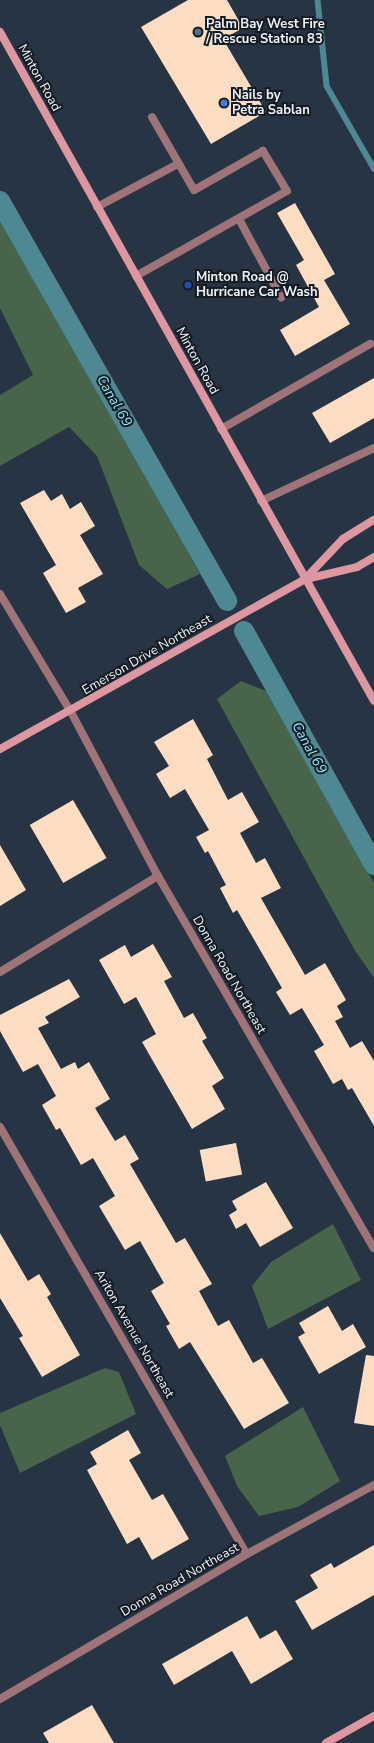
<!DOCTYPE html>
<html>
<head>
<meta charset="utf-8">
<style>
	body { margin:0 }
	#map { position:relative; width:374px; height:1743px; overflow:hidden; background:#273443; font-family:"Nunito Sans",sans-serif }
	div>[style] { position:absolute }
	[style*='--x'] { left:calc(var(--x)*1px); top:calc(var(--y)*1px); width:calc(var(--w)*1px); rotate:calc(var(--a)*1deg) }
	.green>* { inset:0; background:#48644b }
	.stream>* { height:5.5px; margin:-2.75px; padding:0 2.75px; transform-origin:2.75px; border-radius:2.75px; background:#4e8893 }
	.canal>* { height:20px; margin:-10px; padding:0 10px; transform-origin:10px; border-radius:10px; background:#4e8893 }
	.building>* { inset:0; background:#feddc3; transform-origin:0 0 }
	.lane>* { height:8px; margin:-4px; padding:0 4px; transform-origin:4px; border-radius:4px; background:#9f7479 }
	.street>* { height:8px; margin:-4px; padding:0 4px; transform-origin:4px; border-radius:4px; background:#9f7479 }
	.secondary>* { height:8px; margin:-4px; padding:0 4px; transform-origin:4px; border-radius:4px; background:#dd97a0 }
	.dots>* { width:11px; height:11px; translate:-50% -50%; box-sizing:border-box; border:2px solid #151b22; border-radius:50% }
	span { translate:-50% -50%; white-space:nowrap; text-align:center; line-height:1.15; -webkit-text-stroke:4px #151b22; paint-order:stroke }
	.poi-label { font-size:13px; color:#eef5fd; font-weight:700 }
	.left { translate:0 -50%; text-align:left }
	.street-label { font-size:13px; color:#eef5fd }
	.water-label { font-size:14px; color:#8decfd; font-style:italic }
</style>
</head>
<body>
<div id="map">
	<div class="green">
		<div style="clip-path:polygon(0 216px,200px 574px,167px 589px,139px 565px,97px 456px,69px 427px,0 466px,0 395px,33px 375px,0 308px)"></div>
		<div style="clip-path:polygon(241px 681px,266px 691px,374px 883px,374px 978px,354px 949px,217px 699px)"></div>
		<div style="clip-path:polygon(333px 1224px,361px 1280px,268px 1329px,252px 1286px,271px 1262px)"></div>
		<div style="clip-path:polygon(105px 1368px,119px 1372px,136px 1414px,20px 1473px,0 1425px,0 1413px)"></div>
		<div style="clip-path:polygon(303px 1407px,340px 1481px,298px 1507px,259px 1516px,237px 1486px,225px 1456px)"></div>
	</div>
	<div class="stream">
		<div style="--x:318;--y:0;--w:86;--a:84"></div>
		<div style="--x:327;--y:86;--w:95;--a:60.2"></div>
	</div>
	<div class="canal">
		<div style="--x:0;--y:201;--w:460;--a:60.4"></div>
		<div style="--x:244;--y:631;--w:268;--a:60.9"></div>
	</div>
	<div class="building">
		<div style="clip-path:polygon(188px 0,227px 0,243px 28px,223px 39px,266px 112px,211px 144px,141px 27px)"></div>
		<div style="clip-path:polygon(295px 203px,335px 274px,324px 280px,350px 324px,295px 356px,280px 330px,319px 307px,296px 265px,304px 260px,277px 213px)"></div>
		<div style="clip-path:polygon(374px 378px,374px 418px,330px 443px,312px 413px)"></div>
		<div style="clip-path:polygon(44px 490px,51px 501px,62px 494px,70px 509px,81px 502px,95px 526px,80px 535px,103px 574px,78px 588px,86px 602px,66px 613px,43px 573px,56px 565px,20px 503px)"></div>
		<div style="clip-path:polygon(193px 719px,213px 755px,207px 759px,228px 800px,242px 792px,259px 822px,240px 833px,256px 863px,265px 858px,281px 888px,261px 898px,305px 975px,325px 963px,346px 1000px,337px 1006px,343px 1017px,335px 1021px,350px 1048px,362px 1041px,374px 1061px,374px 1126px,352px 1088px,348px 1090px,342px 1079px,333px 1084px,314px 1051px,324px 1045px,302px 1008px,290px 1015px,276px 992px,282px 988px,237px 910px,233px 913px,220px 888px,226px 885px,208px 851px,205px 853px,196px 837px,209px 830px,185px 789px,170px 798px,156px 774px,169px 766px,154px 742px)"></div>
		<div style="left:73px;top:800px;width:67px;height:50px;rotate:60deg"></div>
		<div style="clip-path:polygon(0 845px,26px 890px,0 906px)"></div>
		<div style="clip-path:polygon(153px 944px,172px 977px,164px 981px,184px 1018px,193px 1013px,207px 1038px,202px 1041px,224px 1078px,212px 1086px,225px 1109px,192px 1129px,142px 1042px,156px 1034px,136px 997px,124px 1004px,99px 960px,125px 945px,131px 957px)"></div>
		<div style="clip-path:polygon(69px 979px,80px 997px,45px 1017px,49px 1023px,38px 1028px,61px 1069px,75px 1062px,78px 1069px,89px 1062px,110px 1099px,95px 1108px,115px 1141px,125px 1135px,139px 1159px,130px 1164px,176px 1243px,185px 1238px,212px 1284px,199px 1291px,218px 1326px,229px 1320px,253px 1363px,262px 1358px,289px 1403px,244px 1429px,190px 1342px,179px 1349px,166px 1326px,170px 1324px,151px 1291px,164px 1283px,140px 1241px,125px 1250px,99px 1206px,115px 1196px,93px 1158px,81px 1165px,60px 1128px,56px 1130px,42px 1105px,56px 1096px,38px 1064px,23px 1072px,0 1031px,0 1015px)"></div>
		<div style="left:236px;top:1143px;width:32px;height:37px;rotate:79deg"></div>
		<div style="clip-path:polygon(266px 1182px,293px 1228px,260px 1247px,246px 1223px,236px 1229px,229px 1215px,237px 1210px,232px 1201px)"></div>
		<div style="clip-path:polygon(0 1233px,28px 1281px,39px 1274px,51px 1294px,47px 1297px,80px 1355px,42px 1377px,19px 1338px,23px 1336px,0 1298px)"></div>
		<div style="clip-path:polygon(328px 1306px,342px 1331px,353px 1324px,366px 1347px,319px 1374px,298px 1337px,305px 1333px,299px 1323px)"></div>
		<div style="clip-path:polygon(366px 1355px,374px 1356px,374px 1426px,354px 1423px)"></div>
		<div style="clip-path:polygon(128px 1430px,141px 1453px,129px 1460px,152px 1500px,163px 1494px,189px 1539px,152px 1560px,139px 1537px,127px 1544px,87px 1470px,97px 1464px,90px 1452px)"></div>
		<div style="clip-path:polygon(374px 1545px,374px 1595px,312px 1630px,295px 1601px,318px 1588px,310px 1575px,331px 1563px,334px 1568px)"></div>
		<div style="clip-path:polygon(247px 1616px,260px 1639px,276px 1630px,293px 1659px,251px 1684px,232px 1651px,174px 1685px,162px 1664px)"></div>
		<div style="clip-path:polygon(92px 1705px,114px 1743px,49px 1743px,43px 1733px)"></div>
	</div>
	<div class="lane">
		<div style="--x:97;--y:207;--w:92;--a:-28"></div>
		<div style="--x:239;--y:219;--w:89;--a:61.7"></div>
		<div style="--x:136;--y:276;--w:173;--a:-29.4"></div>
		<div style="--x:287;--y:191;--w:47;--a:-121"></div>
		<div style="--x:263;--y:151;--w:79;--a:150.5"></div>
		<div style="--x:194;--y:190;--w:84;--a:-119.9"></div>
		<div style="--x:221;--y:429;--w:172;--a:-29.7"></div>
		<div style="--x:261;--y:501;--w:125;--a:-25.1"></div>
	</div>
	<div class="street">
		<div style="--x:0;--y:594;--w:138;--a:59"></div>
		<div style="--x:71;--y:712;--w:186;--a:62.1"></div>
		<div style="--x:158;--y:876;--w:430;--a:59.9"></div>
		<div style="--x:0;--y:972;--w:185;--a:-31.3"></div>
		<div style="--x:0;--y:1127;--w:493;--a:60"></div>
		<div style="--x:0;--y:1699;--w:286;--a:-30.4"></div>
		<div style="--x:247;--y:1554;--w:145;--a:-28.5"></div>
	</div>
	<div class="secondary">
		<div style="--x:0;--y:32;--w:766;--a:60.79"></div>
		<div style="--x:306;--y:579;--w:52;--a:-13.2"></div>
		<div style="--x:357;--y:567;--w:20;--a:-30"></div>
		<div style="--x:0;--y:749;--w:349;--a:-29.1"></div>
		<div style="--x:305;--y:579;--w:55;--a:-46.5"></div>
		<div style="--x:343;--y:539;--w:36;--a:-32"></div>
		<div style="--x:326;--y:1743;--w:55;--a:-29.4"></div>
	</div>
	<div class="dots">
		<div style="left:198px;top:32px;background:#5c6f8a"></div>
		<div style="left:224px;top:103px;background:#3f7fe0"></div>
		<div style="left:188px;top:285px;background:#1a4fb4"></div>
	</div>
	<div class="poi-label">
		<span class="left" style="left:206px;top:32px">Palm Bay West Fire<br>/ Rescue Station 83</span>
		<span class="left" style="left:232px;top:103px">Nails by<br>Petra Sablan</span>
		<span class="left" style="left:196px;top:285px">Minton Road @<br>Hurricane Car Wash</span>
	</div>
	<div class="street-label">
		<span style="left:39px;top:78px;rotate:61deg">Minton Road</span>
		<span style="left:197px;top:361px;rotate:61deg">Minton Road</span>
		<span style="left:147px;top:655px;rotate:-30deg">Emerson Drive Northeast</span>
		<span style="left:229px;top:975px;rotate:60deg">Donna Road Northeast</span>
		<span style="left:134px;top:1334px;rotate:60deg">Ariton Avenue Northeast</span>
		<span style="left:180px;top:1580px;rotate:-30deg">Donna Road Northeast</span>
	</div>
	<div class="water-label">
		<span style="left:114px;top:401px;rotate:60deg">Canal 69</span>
		<span style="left:309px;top:748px;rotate:61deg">Canal 69</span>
	</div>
</div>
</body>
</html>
